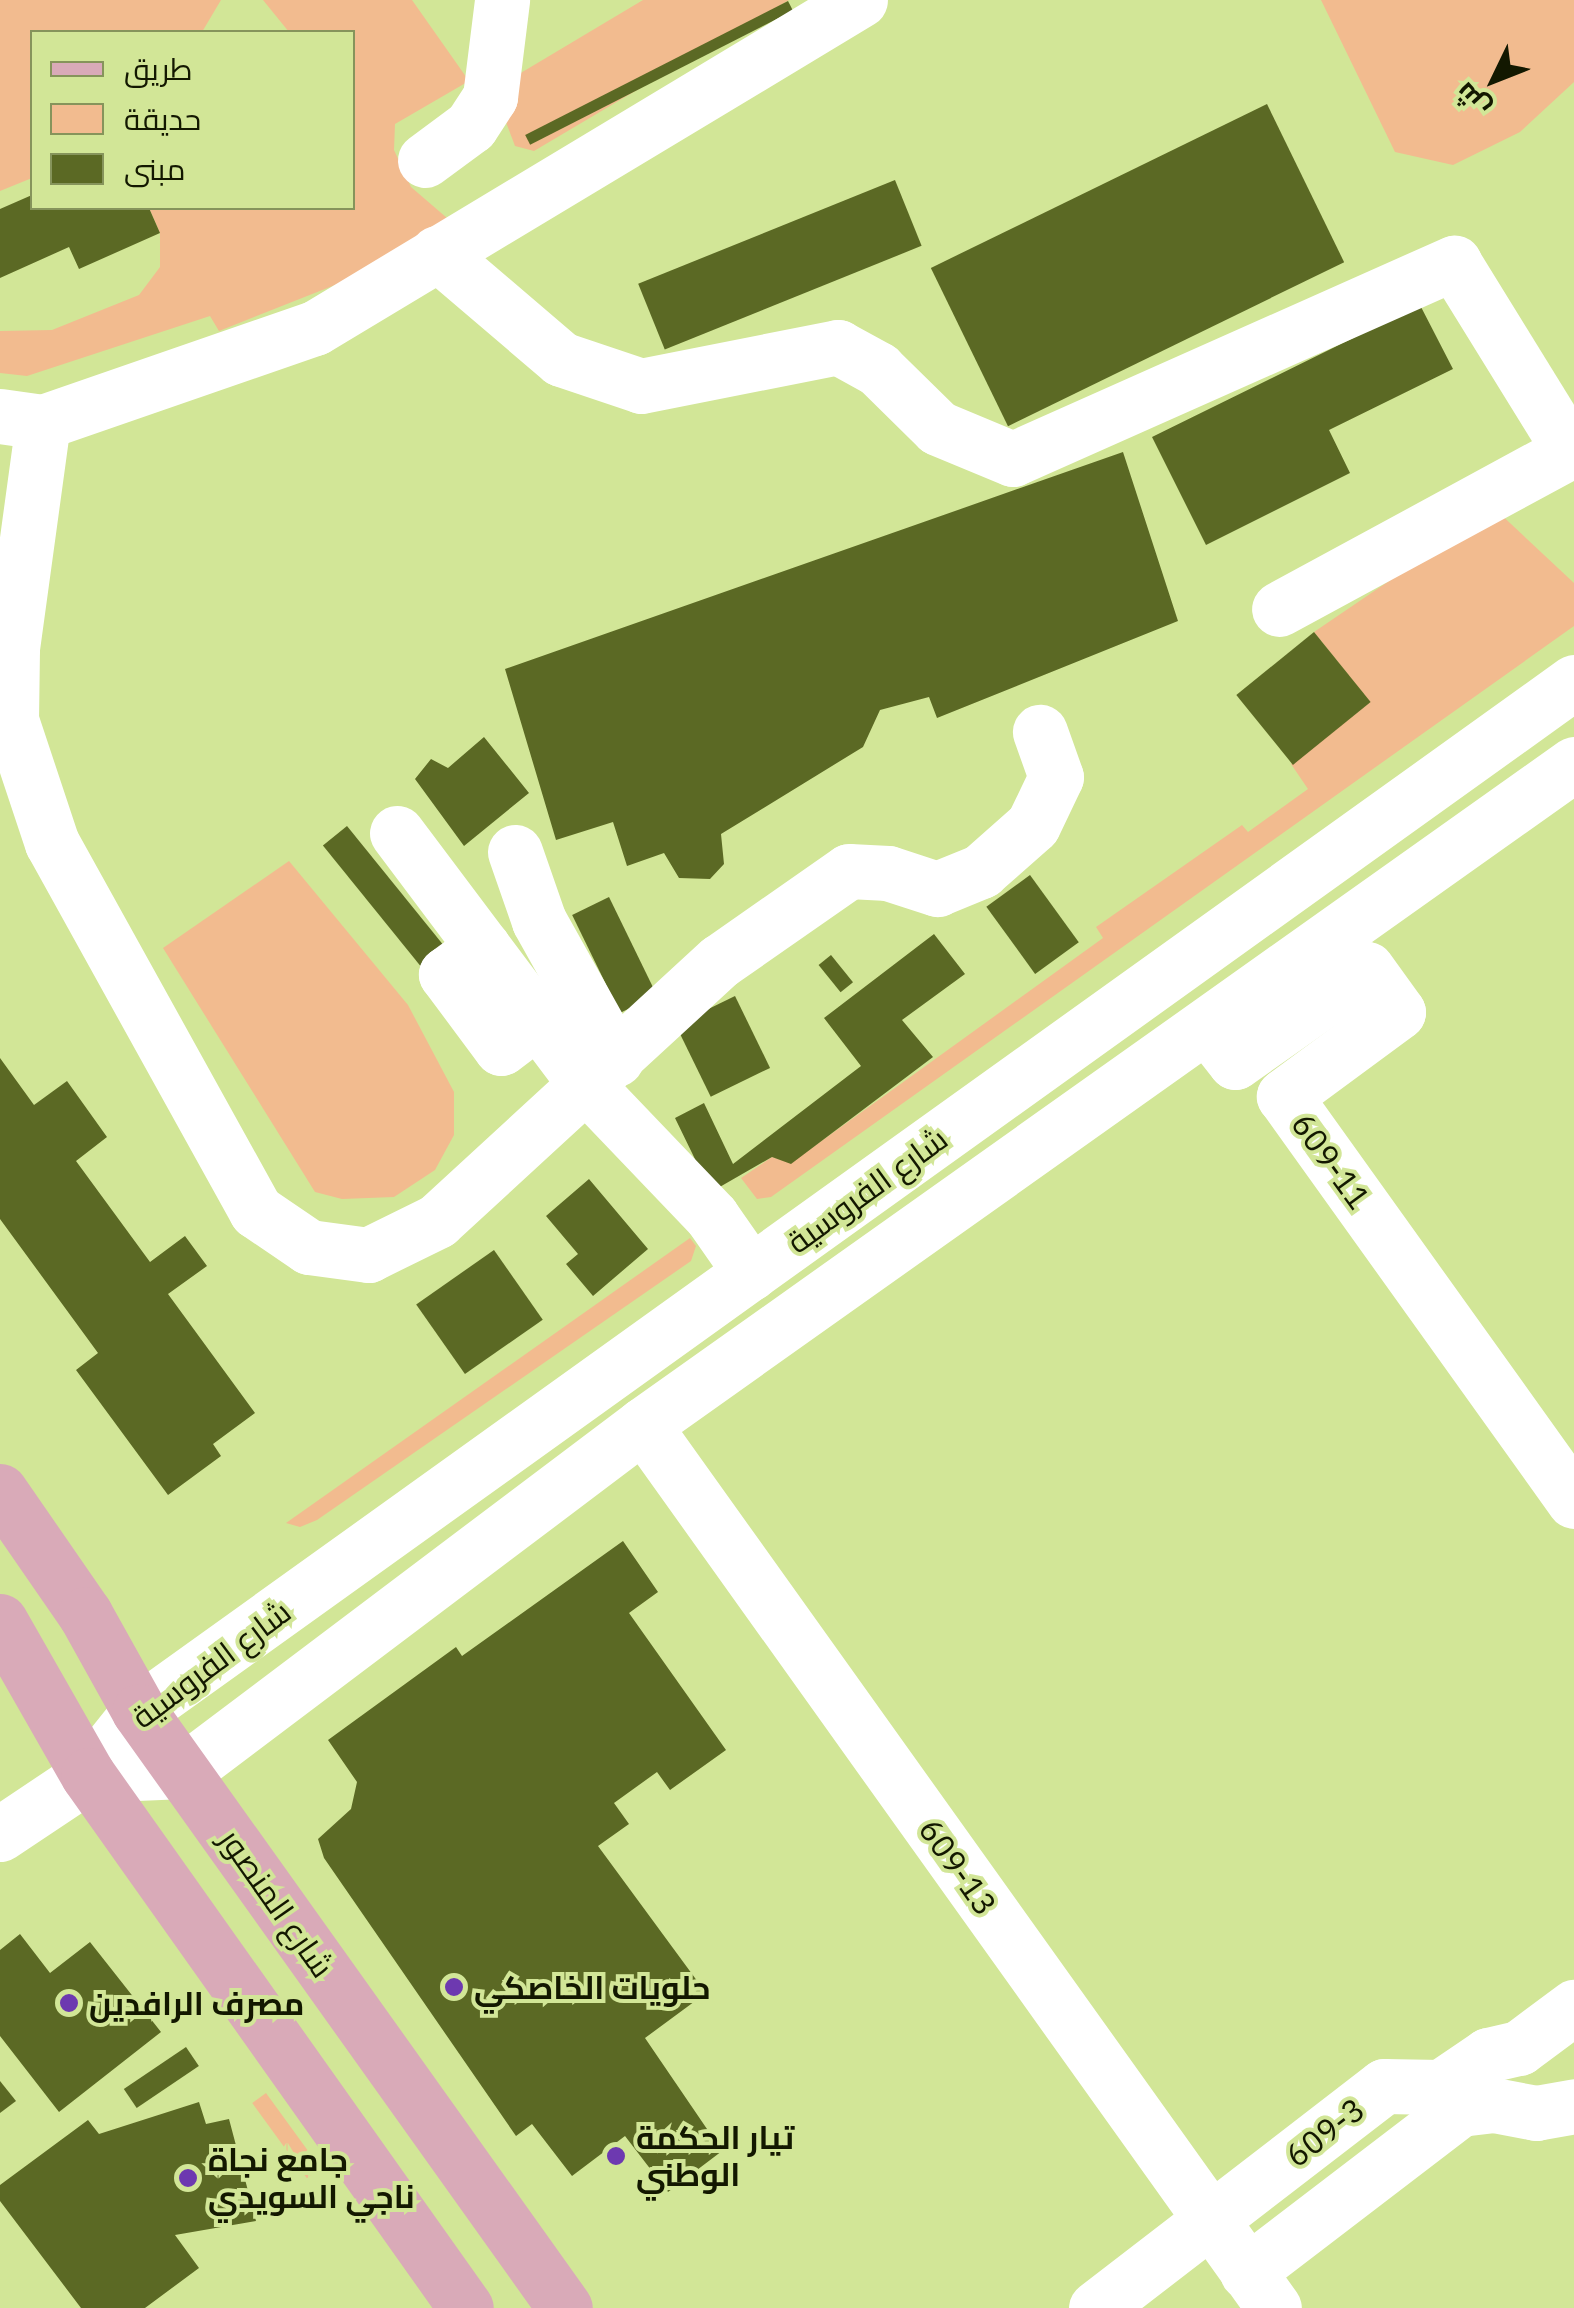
<!DOCTYPE html>
<html>
<head>
<meta charset="utf-8">
<style>
	body { margin:0 }
	#map { position:relative; width:1574px; height:2308px; overflow:hidden; background:#d2e697; font-family:"IBM Plex Sans",Cairo,sans-serif }
	div>[style] { position:absolute }
	[style*='--x'] { left:calc(var(--x)*1px); top:calc(var(--y)*1px); width:calc(var(--w)*1px); rotate:calc(var(--a)*1deg) }
	.green>* { inset:0; background:#f2bb8f; transform-origin:0 0 }
	.building>* { inset:0; background:#5b6924; transform-origin:0 0 }
	.minor>* { height:55px; margin:-27.5px; padding:0 27.5px; transform-origin:27.5px; border-radius:27.5px; background:#fff }
	.major>* { height:55px; margin:-27.5px; padding:0 27.5px; transform-origin:27.5px; border-radius:27.5px; background:#d9aab8 }
	.dots>* { width:28px; height:28px; translate:-50% -50%; box-sizing:border-box; border:5px solid #d2e697; border-radius:50% }
	span { translate:-50% -50%; white-space:nowrap; text-align:center; line-height:1.15; -webkit-text-stroke:8px #d2e697; paint-order:stroke }
	.street-label { font-size:32px; color:#131800 }
	.poi-label { font-size:32px; color:#131800; font-weight:700 }
	.left { translate:0 -50%; text-align:left }
	.legend { position:absolute; left:30px; top:30px; width:325px; height:180px; box-sizing:border-box; background:#d2e697; border:2px solid #86945b; margin:0; padding:12px 18px; list-style:none; font-size:30px; color:#131800 }
	.legend li { display:flex; align-items:center; gap:20px; height:50px }
	.legend b { width:50px; border:2px solid #86945b }
	.north { position:absolute; left:1444px; top:30px; width:100px; height:100px; -webkit-text-stroke:8px #d2e697; paint-order:stroke; rotate:227deg; font-size:28px; font-weight:700; line-height:40px; text-align:center; color:#131800 }
	.north::after { content:''; display:block; margin:auto; width:35px; height:45px; background:#131800; clip-path:polygon(50% 0,100% 100%,50% 72%,0 100%) }
</style>
</head>
<body>
<div id="map">
	<div class="green">
		<div style="clip-path:polygon(0 0,221px 0,202px 32px,32px 32px,32px 178px,0 191px)"></div>
		<div style="clip-path:polygon(263px 0,412px 0,469px 81px,395px 124px,394px 150px,411px 187px,447px 218px,340px 283px,219px 331px,210px 316px,27px 376px,0 373px,0 331px,52px 330px,139px 295px,160px 267px,160px 233px,149px 208px,352px 208px,352px 32px,289px 32px)"></div>
		<div style="clip-path:polygon(643px 0,789px 0,534px 151px,515px 146px,504px 117px,509px 80px)"></div>
		<div style="clip-path:polygon(1321px 0,1574px 0,1574px 82px,1520px 132px,1453px 165px,1395px 152px)"></div>
		<div style="clip-path:polygon(1495px 509px,1574px 583px,1574px 626px,771px 1197px,757px 1199px,741px 1178px,772px 1157px,791px 1163px,1103px 938px,1096px 927px,1242px 825px,1248px 832px,1308px 789px,1291px 764px,1370px 702px,1314px 632px)"></div>
		<div style="clip-path:polygon(289px 861px,408px 1005px,454px 1092px,454px 1135px,435px 1170px,394px 1197px,342px 1199px,315px 1192px,163px 948px)"></div>
		<div style="clip-path:polygon(690px 1238px,696px 1246px,691px 1261px,317px 1520px,300px 1527px,286px 1523px)"></div>
		<div style="left:266px;top:2093px;width:93px;height:17px;rotate:54deg"></div>
	</div>
	<div class="building">
		<div style="left:788px;top:1px;width:11px;height:295px;rotate:63deg"></div>
		<div style="left:1267px;top:104px;width:176px;height:374px;rotate:64deg"></div>
		<div style="left:895px;top:180px;width:71px;height:277px;rotate:68deg"></div>
		<div style="clip-path:polygon(32px 195px,32px 208px,149px 208px,160px 233px,79px 269px,69px 247px,0 278px,0 209px)"></div>
		<div style="clip-path:polygon(1420px 305px,1453px 369px,1329px 430px,1350px 473px,1206px 545px,1152px 437px)"></div>
		<div style="clip-path:polygon(1123px 452px,1178px 621px,937px 718px,929px 697px,880px 710px,863px 747px,721px 834px,724px 864px,710px 879px,679px 878px,664px 853px,627px 866px,613px 822px,556px 840px,505px 669px)"></div>
		<div style="left:1314px;top:632px;width:90px;height:100px;rotate:51deg"></div>
		<div style="clip-path:polygon(484px 737px,529px 793px,464px 846px,415px 779px,431px 759px,448px 768px)"></div>
		<div style="left:347px;top:826px;width:155px;height:31px;rotate:51deg"></div>
		<div style="left:1030px;top:875px;width:83px;height:54px;rotate:54deg"></div>
		<div style="left:609px;top:897px;width:109px;height:41px;rotate:64deg"></div>
		<div style="clip-path:polygon(934px 934px,965px 974px,902px 1020px,933px 1057px,791px 1164px,772px 1157px,711px 1192px,675px 1118px,704px 1103px,733px 1164px,861px 1066px,824px 1018px)"></div>
		<div style="left:831px;top:955px;width:35px;height:16px;rotate:51deg"></div>
		<div style="left:735px;top:996px;width:80px;height:66px;rotate:64deg"></div>
		<div style="clip-path:polygon(0 1058px,34px 1105px,67px 1081px,107px 1137px,76px 1161px,150px 1262px,185px 1236px,207px 1266px,168px 1294px,255px 1413px,213px 1444px,221px 1456px,168px 1495px,76px 1370px,98px 1353px,0 1219px)"></div>
		<div style="clip-path:polygon(589px 1179px,648px 1249px,593px 1296px,566px 1264px,578px 1254px,546px 1216px)"></div>
		<div style="left:494px;top:1250px;width:85px;height:95px;rotate:55deg"></div>
		<div style="clip-path:polygon(623px 1541px,658px 1592px,629px 1613px,726px 1750px,670px 1790px,657px 1772px,614px 1803px,629px 1824px,598px 1846px,706px 1993px,645px 2038px,722px 2151px,668px 2192px,625px 2136px,572px 2176px,532px 2124px,516px 2136px,324px 1858px,318px 1839px,351px 1809px,357px 1782px,328px 1740px,456px 1647px,462px 1656px)"></div>
		<div style="clip-path:polygon(20px 1934px,50px 1973px,90px 1942px,161px 2032px,59px 2112px,0 2036px,0 1950px)"></div>
		<div style="left:186px;top:2047px;width:23px;height:75px;rotate:56deg"></div>
		<div style="clip-path:polygon(0 2081px,16px 2101px,0 2113px)"></div>
		<div style="clip-path:polygon(199px 2102px,206px 2124px,229px 2119px,256px 2221px,175px 2235px,199px 2268px,145px 2308px,81px 2308px,0 2201px,0 2185px,88px 2120px,99px 2134px)"></div>
	</div>
	<div class="minor">
		<div style="--x:425;--y:160;--w:57;--a:-36.5"></div>
		<div style="--x:471;--y:126;--w:35;--a:-57"></div>
		<div style="--x:490;--y:97;--w:98;--a:-82.9"></div>
		<div style="--x:437;--y:253;--w:163;--a:40.5"></div>
		<div style="--x:561;--y:359;--w:84;--a:18.6"></div>
		<div style="--x:641;--y:386;--w:201;--a:-11.2"></div>
		<div style="--x:838;--y:347;--w:46;--a:28.8"></div>
		<div style="--x:878;--y:369;--w:84;--a:44.5"></div>
		<div style="--x:938;--y:428;--w:81;--a:22.5"></div>
		<div style="--x:1013;--y:459;--w:483;--a:-24"></div>
		<div style="--x:1454;--y:263;--w:221;--a:58.3"></div>
		<div style="--x:1570;--y:451;--w:331;--a:151.5"></div>
		<div style="--x:0;--y:416;--w:43;--a:7.9"></div>
		<div style="--x:43;--y:422;--w:288;--a:-19.1"></div>
		<div style="--x:315;--y:328;--w:636;--a:-31.04"></div>
		<div style="--x:43;--y:422;--w:229;--a:97.8"></div>
		<div style="--x:12;--y:649;--w:71;--a:90.8"></div>
		<div style="--x:11;--y:720;--w:130;--a:71.6"></div>
		<div style="--x:52;--y:843;--w:421;--a:61"></div>
		<div style="--x:256;--y:1211;--w:64;--a:34.2"></div>
		<div style="--x:309;--y:1247;--w:60;--a:7.7"></div>
		<div style="--x:368;--y:1255;--w:77;--a:-26.2"></div>
		<div style="--x:437;--y:1221;--w:384;--a:-42.6"></div>
		<div style="--x:720;--y:961;--w:157;--a:-34.9"></div>
		<div style="--x:849;--y:871;--w:39;--a:3"></div>
		<div style="--x:888;--y:873;--w:52;--a:18.1"></div>
		<div style="--x:937;--y:889;--w:48;--a:-22.2"></div>
		<div style="--x:981;--y:871;--w:69;--a:-41.5"></div>
		<div style="--x:1033;--y:825;--w:53;--a:-64.4"></div>
		<div style="--x:1056;--y:777;--w:48;--a:-109.6"></div>
		<div style="--x:397;--y:833;--w:316;--a:53.1"></div>
		<div style="--x:587;--y:1086;--w:181;--a:46.3"></div>
		<div style="--x:712;--y:1217;--w:68;--a:55.1"></div>
		<div style="--x:515;--y:852;--w:73;--a:70.8"></div>
		<div style="--x:539;--y:921;--w:158;--a:60.8"></div>
		<div style="--x:483;--y:947;--w:46;--a:143.9"></div>
		<div style="--x:446;--y:974;--w:92;--a:53.4"></div>
		<div style="--x:501;--y:1048;--w:46;--a:-37.1"></div>
		<div style="--x:1209;--y:1029;--w:42;--a:51.8"></div>
		<div style="--x:1235;--y:1062;--w:161;--a:-35.2"></div>
		<div style="--x:1367;--y:969;--w:53;--a:54.2"></div>
		<div style="--x:1398;--y:1012;--w:142;--a:143.6"></div>
		<div style="--x:1284;--y:1096;--w:498;--a:54.4"></div>
		<div style="--x:643;--y:1425;--w:1085;--a:54.45"></div>
		<div style="--x:88;--y:1775;--w:96;--a:-2.4"></div>
		<div style="--x:184;--y:1771;--w:575;--a:-37.01"></div>
		<div style="--x:643;--y:1425;--w:1142;--a:-35.37"></div>
		<div style="--x:0;--y:1834;--w:106;--a:-33.8"></div>
		<div style="--x:88;--y:1775;--w:82;--a:-51.4"></div>
		<div style="--x:139;--y:1711;--w:1766;--a:-35.64"></div>
		<div style="--x:1247;--y:2272;--w:268;--a:-37.4"></div>
		<div style="--x:1460;--y:2109;--w:34;--a:-7"></div>
		<div style="--x:1494;--y:2105;--w:43;--a:10.8"></div>
		<div style="--x:1536;--y:2113;--w:39;--a:-10"></div>
		<div style="--x:1096;--y:2308;--w:364;--a:-37.6"></div>
		<div style="--x:1384;--y:2086;--w:57;--a:1"></div>
		<div style="--x:1441;--y:2087;--w:57;--a:-34.2"></div>
		<div style="--x:1488;--y:2055;--w:32;--a:-13"></div>
		<div style="--x:1519;--y:2048;--w:69;--a:-36.7"></div>
	</div>
	<div class="major">
		<div style="--x:0;--y:1491;--w:150;--a:55.4"></div>
		<div style="--x:85;--y:1614;--w:111;--a:60.9"></div>
		<div style="--x:139;--y:1711;--w:733;--a:54.49"></div>
		<div style="--x:0;--y:1621;--w:177;--a:60.3"></div>
		<div style="--x:88;--y:1775;--w:653;--a:54.66"></div>
	</div>
	<div class="dots">
		<div style="left:454px;top:1987px;background:#6d39b0"></div>
		<div style="left:69px;top:2003px;background:#6d39b0"></div>
		<div style="left:616px;top:2156px;background:#6d39b0"></div>
		<div style="left:188px;top:2178px;background:#6d39b0"></div>
	</div>
	<div class="street-label">
		<span style="left:1331px;top:1161px;rotate:54deg">609-11</span>
		<span style="left:867px;top:1190px;rotate:-36deg">شارع الفروسية</span>
		<span style="left:211px;top:1664px;rotate:-37deg">شارع الفروسية</span>
		<span style="left:958px;top:1867px;rotate:55deg">609-13</span>
		<span style="left:277px;top:1903px;rotate:55deg">شارع المنصور</span>
		<span style="left:1325px;top:2132px;rotate:-38deg">609-3</span>
	</div>
	<div class="poi-label">
		<span class="left" style="left:474px;top:1987px">حلويات الخاصكي</span>
		<span class="left" style="left:89px;top:2003px">مصرف الرافدين</span>
		<span class="left" style="left:636px;top:2156px">تيار الحكمة<br>الوطني</span>
		<span class="left" style="left:208px;top:2178px">جامع نجاة<br>ناجي السويدي</span>
	</div>
	<ul class="legend">
	<li><b style="height:12px;background:#d9aab8"></b>طريق</li>
	<li><b style="height:28px;background:#f2bb8f"></b>حديقة</li>
	<li><b style="height:28px;background:#5b6924"></b>مبنى</li>
	</ul>
	<div class="north">ش</div>
</div>
</body>
</html>
